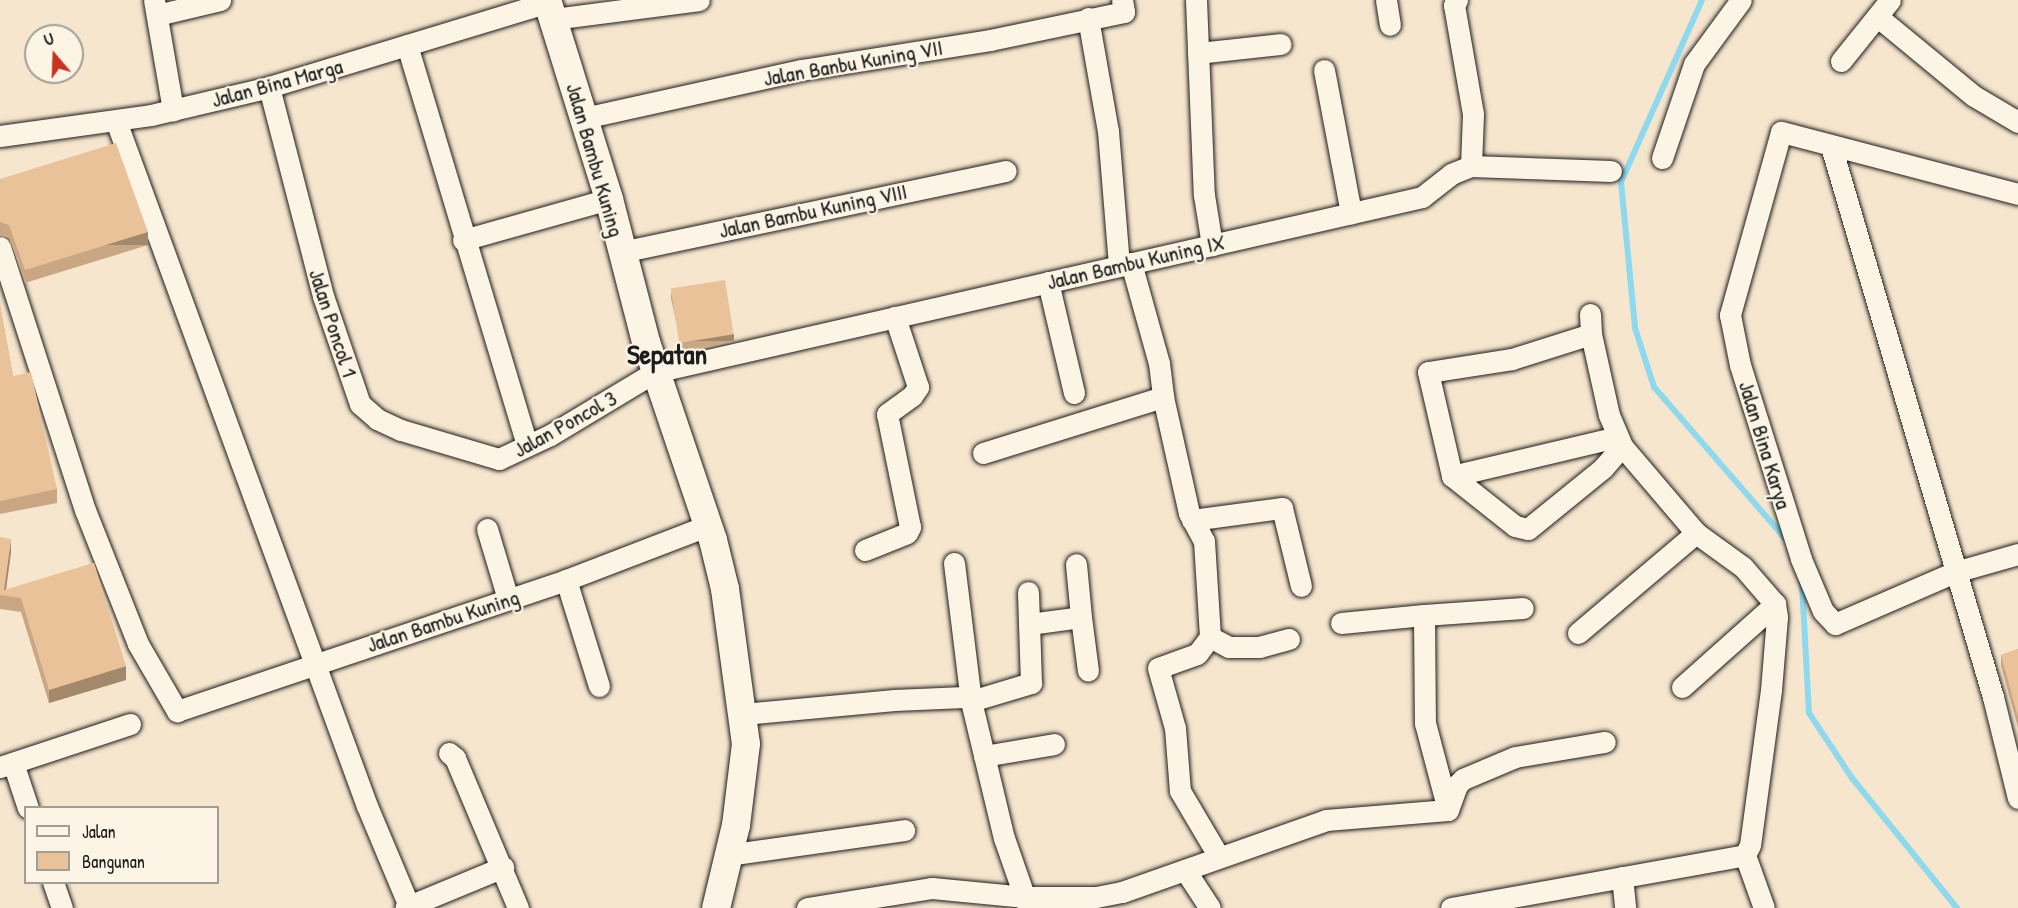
<!DOCTYPE html>
<html>
<head>
<meta charset="utf-8">
<style>
	body { margin:0 }
	#map { position:relative; width:2018px; height:908px; overflow:hidden; background:#f7e6ce; font-family:"Patrick Hand",sans-serif }
	div>[style] { position:absolute }
	[style*='--x'] { left:calc(var(--x)*1px); top:calc(var(--y)*1px); width:calc(var(--w)*1px); rotate:calc(var(--a)*1deg) }
	.stream>* { height:6px; margin:-3px; padding:0 3px; transform-origin:3px; border-radius:3px; background:#8ed9ee }
	.roads { filter:drop-shadow(0 0 2px #1c1c1c) drop-shadow(0 0 2px #1c1c1c) }
	.street>* { height:21px; margin:-10.5px; padding:0 10.5px; transform-origin:10.5px; border-radius:10.5px; background:#fcf5e5 }
	.secondary>* { height:28px; margin:-14px; padding:0 14px; transform-origin:14px; border-radius:14px; background:#fcf5e5 }
	.wall>* { inset:0; background:#c9a784 }
	.shaded-wall>* { inset:0; background:#a4886c; transform-origin:0 0 }
	.building>* { inset:0; background:#eac29a; transform-origin:0 0 }
	span { translate:-50% -50%; white-space:nowrap; text-align:center; line-height:1.15; -webkit-text-stroke:4.5px #fcf5e5; paint-order:stroke }
	.street-label { font-size:22px; color:#1c1c1c }
	.district-label { font-size:28px; color:#1c1c1c; font-weight:700 }
	.legend { position:absolute; left:24px; top:806px; width:195px; height:78px; box-sizing:border-box; background:#fcf5e5; border:2px solid #a29e95; margin:0; padding:8px 10px; list-style:none; font-size:18px; color:#1c1c1c }
	.legend li { display:flex; align-items:center; gap:12px; height:30px }
	.legend b { width:30px; border:2px solid #a29e95 }
	.north { position:absolute; left:24px; top:24px; width:60px; height:60px; box-sizing:border-box; background:#fcf5e5; border:2px solid #a29e95; border-radius:50%; rotate:341deg; font-size:16px; font-weight:700; line-height:24px; text-align:center; color:#1c1c1c }
	.north::after { content:''; display:block; margin:auto; width:21px; height:27px; background:#c8321e; clip-path:polygon(50% 0,100% 100%,50% 72%,0 100%) }
</style>
</head>
<body>
<div id="map">
	<div class="stream">
		<div style="--x:1702;--y:0;--w:199;--a:114"></div>
		<div style="--x:1621;--y:182;--w:147;--a:84.5"></div>
		<div style="--x:1635;--y:328;--w:62;--a:72.1"></div>
		<div style="--x:1654;--y:387;--w:200;--a:49.1"></div>
		<div style="--x:1802;--y:584;--w:129;--a:86.9"></div>
		<div style="--x:1809;--y:713;--w:78;--a:56.5"></div>
		<div style="--x:1852;--y:778;--w:167;--a:51.1"></div>
	</div>
	<div class="roads">
		<div class="street">
			<div style="--x:154;--y:0;--w:112;--a:80.2"></div>
			<div style="--x:1196;--y:0;--w:195;--a:87.7"></div>
			<div style="--x:1204;--y:195;--w:51;--a:80.9"></div>
			<div style="--x:1386;--y:0;--w:25;--a:81"></div>
			<div style="--x:1457;--y:0;--w:6;--a:121"></div>
			<div style="--x:1454;--y:5;--w:111;--a:80.1"></div>
			<div style="--x:1473;--y:114;--w:52;--a:92.2"></div>
			<div style="--x:157;--y:15;--w:65;--a:-13.4"></div>
			<div style="--x:1878;--y:17;--w:124;--a:39.5"></div>
			<div style="--x:1974;--y:96;--w:51;--a:30.6"></div>
			<div style="--x:1088;--y:18;--w:115;--a:80"></div>
			<div style="--x:1108;--y:131;--w:135;--a:85.3"></div>
			<div style="--x:553;--y:19;--w:147;--a:-7.4"></div>
			<div style="--x:407;--y:45;--w:417;--a:73.3"></div>
			<div style="--x:1198;--y:53;--w:83;--a:-6.2"></div>
			<div style="--x:1841;--y:61;--w:78;--a:-51.2"></div>
			<div style="--x:1324;--y:70;--w:146;--a:79.3"></div>
			<div style="--x:269;--y:87;--w:216;--a:75.5"></div>
			<div style="--x:323;--y:296;--w:114;--a:71.1"></div>
			<div style="--x:360;--y:404;--w:23;--a:41"></div>
			<div style="--x:377;--y:419;--w:26;--a:25"></div>
			<div style="--x:401;--y:430;--w:102;--a:16.5"></div>
			<div style="--x:499;--y:459;--w:56;--a:-25.2"></div>
			<div style="--x:550;--y:435;--w:122;--a:-31"></div>
			<div style="--x:655;--y:372;--w:787;--a:-12.85"></div>
			<div style="--x:1422;--y:197;--w:37;--a:-38"></div>
			<div style="--x:1451;--y:174;--w:22;--a:-22"></div>
			<div style="--x:1471;--y:166;--w:140;--a:2"></div>
			<div style="--x:584;--y:118;--w:222;--a:-12.5"></div>
			<div style="--x:801;--y:70;--w:191;--a:-9"></div>
			<div style="--x:990;--y:40;--w:137;--a:-11.8"></div>
			<div style="--x:1124;--y:12;--w:12;--a:-99"></div>
			<div style="--x:116;--y:121;--w:730;--a:69.88"></div>
			<div style="--x:367;--y:806;--w:108;--a:67.2"></div>
			<div style="--x:409;--y:906;--w:4;--a:153"></div>
			<div style="--x:0;--y:136;--w:152;--a:-7.9"></div>
			<div style="--x:151;--y:115;--w:121;--a:-13.3"></div>
			<div style="--x:269;--y:87;--w:292;--a:-16.9"></div>
			<div style="--x:1831;--y:146;--w:574;--a:73.62"></div>
			<div style="--x:1993;--y:697;--w:104;--a:76.1"></div>
			<div style="--x:1662;--y:158;--w:99;--a:-71.2"></div>
			<div style="--x:1694;--y:64;--w:79;--a:-53.7"></div>
			<div style="--x:2018;--y:194;--w:245;--a:-165.3"></div>
			<div style="--x:1781;--y:132;--w:190;--a:105.6"></div>
			<div style="--x:1730;--y:315;--w:51;--a:78.7"></div>
			<div style="--x:1740;--y:365;--w:203;--a:72.5"></div>
			<div style="--x:1801;--y:559;--w:56;--a:67.1"></div>
			<div style="--x:1823;--y:611;--w:18;--a:47"></div>
			<div style="--x:1835;--y:624;--w:131;--a:-23.4"></div>
			<div style="--x:1955;--y:572;--w:66;--a:-15.9"></div>
			<div style="--x:463;--y:240;--w:152;--a:-15.7"></div>
			<div style="--x:0;--y:247;--w:276;--a:72.1"></div>
			<div style="--x:85;--y:510;--w:144;--a:68.4"></div>
			<div style="--x:138;--y:644;--w:78;--a:59.8"></div>
			<div style="--x:177;--y:711;--w:410;--a:-18.6"></div>
			<div style="--x:566;--y:580;--w:151;--a:-21"></div>
			<div style="--x:621;--y:252;--w:393;--a:-11.9"></div>
			<div style="--x:1131;--y:263;--w:104;--a:74.4"></div>
			<div style="--x:1159;--y:363;--w:34;--a:83"></div>
			<div style="--x:1048;--y:282;--w:114;--a:76.8"></div>
			<div style="--x:1590;--y:314;--w:20;--a:87"></div>
			<div style="--x:1591;--y:334;--w:83;--a:77.5"></div>
			<div style="--x:1609;--y:415;--w:34;--a:67"></div>
			<div style="--x:1622;--y:446;--w:114;--a:49.6"></div>
			<div style="--x:1696;--y:533;--w:58;--a:35.9"></div>
			<div style="--x:1743;--y:567;--w:49;--a:49.1"></div>
			<div style="--x:1775;--y:604;--w:13;--a:81"></div>
			<div style="--x:1777;--y:617;--w:73;--a:94.7"></div>
			<div style="--x:1771;--y:690;--w:156;--a:97.7"></div>
			<div style="--x:1750;--y:845;--w:11;--a:117"></div>
			<div style="--x:1745;--y:855;--w:56;--a:70.3"></div>
			<div style="--x:1591;--y:334;--w:83;--a:162.4"></div>
			<div style="--x:1512;--y:359;--w:85;--a:171.2"></div>
			<div style="--x:1428;--y:372;--w:107;--a:77"></div>
			<div style="--x:1452;--y:476;--w:80;--a:38.4"></div>
			<div style="--x:1515;--y:526;--w:13;--a:13"></div>
			<div style="--x:1528;--y:529;--w:97;--a:-39.1"></div>
			<div style="--x:1603;--y:468;--w:29;--a:-49"></div>
			<div style="--x:983;--y:453;--w:189;--a:-17.3"></div>
			<div style="--x:1163;--y:397;--w:119;--a:77.4"></div>
			<div style="--x:1189;--y:513;--w:32;--a:62"></div>
			<div style="--x:1204;--y:541;--w:96;--a:86.4"></div>
			<div style="--x:1210;--y:637;--w:21;--a:127"></div>
			<div style="--x:1197;--y:654;--w:41;--a:160.3"></div>
			<div style="--x:1158;--y:668;--w:62;--a:74.2"></div>
			<div style="--x:1175;--y:728;--w:63;--a:85.5"></div>
			<div style="--x:1180;--y:791;--w:77;--a:59.4"></div>
			<div style="--x:1452;--y:476;--w:170;--a:-13.3"></div>
			<div style="--x:1192;--y:520;--w:91;--a:-7.6"></div>
			<div style="--x:1282;--y:508;--w:80;--a:76.3"></div>
			<div style="--x:487;--y:529;--w:73;--a:73.3"></div>
			<div style="--x:865;--y:550;--w:45;--a:-22"></div>
			<div style="--x:907;--y:533;--w:7;--a:-63"></div>
			<div style="--x:910;--y:527;--w:115;--a:-101.5"></div>
			<div style="--x:887;--y:414;--w:31;--a:-36"></div>
			<div style="--x:912;--y:396;--w:11;--a:-56"></div>
			<div style="--x:918;--y:387;--w:74;--a:-108.2"></div>
			<div style="--x:954;--y:563;--w:139;--a:83"></div>
			<div style="--x:971;--y:701;--w:141;--a:76.5"></div>
			<div style="--x:1004;--y:838;--w:73;--a:70.8"></div>
			<div style="--x:566;--y:580;--w:111;--a:72.7"></div>
			<div style="--x:1424;--y:615;--w:99;--a:-4"></div>
			<div style="--x:1081;--y:617;--w:54;--a:82.6"></div>
			<div style="--x:1341;--y:623;--w:83;--a:-5.5"></div>
			<div style="--x:1424;--y:615;--w:108;--a:89.5"></div>
			<div style="--x:1425;--y:723;--w:90;--a:75.2"></div>
			<div style="--x:1029;--y:624;--w:52;--a:-7.7"></div>
			<div style="--x:1081;--y:617;--w:53;--a:-95.4"></div>
			<div style="--x:1578;--y:633;--w:155;--a:-40.3"></div>
			<div style="--x:1210;--y:637;--w:21;--a:28"></div>
			<div style="--x:1229;--y:647;--w:30;--a:0"></div>
			<div style="--x:1259;--y:647;--w:31;--a:-15"></div>
			<div style="--x:1682;--y:687;--w:125;--a:-41.7"></div>
			<div style="--x:743;--y:714;--w:152;--a:-5.3"></div>
			<div style="--x:894;--y:700;--w:70;--a:-2.5"></div>
			<div style="--x:964;--y:697;--w:8;--a:30"></div>
			<div style="--x:971;--y:701;--w:63;--a:-16.7"></div>
			<div style="--x:1031;--y:683;--w:91;--a:-91.9"></div>
			<div style="--x:449;--y:753;--w:8;--a:40"></div>
			<div style="--x:455;--y:758;--w:163;--a:67.2"></div>
			<div style="--x:984;--y:756;--w:71;--a:-9.7"></div>
			<div style="--x:13;--y:763;--w:47;--a:71.6"></div>
			<div style="--x:0;--y:767;--w:137;--a:-18.3"></div>
			<div style="--x:727;--y:855;--w:179;--a:-8"></div>
			<div style="--x:1185;--y:870;--w:45;--a:56.7"></div>
			<div style="--x:1622;--y:877;--w:31;--a:84"></div>
			<div style="--x:53;--y:882;--w:28;--a:71"></div>
			<div style="--x:409;--y:906;--w:102;--a:-22.5"></div>
			<div style="--x:807;--y:908;--w:127;--a:-9.1"></div>
			<div style="--x:932;--y:888;--w:94;--a:5.5"></div>
			<div style="--x:1026;--y:897;--w:70;--a:0"></div>
			<div style="--x:1096;--y:897;--w:26;--a:-11"></div>
			<div style="--x:1122;--y:892;--w:216;--a:-19.4"></div>
			<div style="--x:1326;--y:820;--w:122;--a:-4.7"></div>
			<div style="--x:1448;--y:810;--w:27;--a:-70"></div>
			<div style="--x:1457;--y:785;--w:8;--a:-45"></div>
			<div style="--x:1463;--y:779;--w:56;--a:-22.9"></div>
			<div style="--x:1515;--y:757;--w:91;--a:-9.5"></div>
			<div style="--x:1451;--y:908;--w:299;--a:-10.2"></div>
		</div>
		<div class="secondary">
			<div style="--x:547;--y:0;--w:208;--a:72.7"></div>
			<div style="--x:609;--y:199;--w:148;--a:75.5"></div>
			<div style="--x:646;--y:342;--w:209;--a:71.3"></div>
			<div style="--x:713;--y:540;--w:50;--a:76.2"></div>
			<div style="--x:725;--y:589;--w:156;--a:82.3"></div>
			<div style="--x:746;--y:744;--w:82;--a:97"></div>
			<div style="--x:736;--y:825;--w:85;--a:103.5"></div>
		</div>
	</div>
	<div class="wall">
		<div style="clip-path:polygon(0 179px,148px 245px,25px 283px,9px 238px,0 236px)"></div>
		<div style="clip-path:polygon(671px 292px,734px 341px,683px 352px,671px 299px)"></div>
		<div style="clip-path:polygon(0 305px,13px 376px,57px 489px,57px 503px,0 514px)"></div>
		<div style="clip-path:polygon(0 537px,11px 552px,6px 590px,94px 563px,126px 680px,49px 703px,21px 612px,0 609px)"></div>
		<div style="clip-path:polygon(2018px 649px,2018px 728px,2001px 666px,2001px 655px)"></div>
	</div>
	<div class="shaded-wall">
		<div style="left:148px;top:232px;width:13px;height:129px;rotate:90deg"></div>
		<div style="left:734px;top:334px;width:7px;height:52px;rotate:90deg"></div>
		<div style="clip-path:polygon(11px 539px,11px 552px,5px 596px,4px 590px)"></div>
		<div style="clip-path:polygon(126px 666px,126px 680px,49px 703px,49px 690px)"></div>
	</div>
	<div class="building">
		<div style="clip-path:polygon(116px 143px,148px 232px,25px 270px,9px 225px,0 222px,0 179px)"></div>
		<div style="left:725px;top:280px;width:55px;height:55px;rotate:81deg"></div>
		<div style="clip-path:polygon(0 305px,13px 376px,31px 372px,57px 489px,0 501px)"></div>
		<div style="clip-path:polygon(0 537px,11px 539px,4px 590px,94px 563px,126px 666px,49px 690px,21px 598px,0 595px)"></div>
		<div style="clip-path:polygon(2018px 649px,2018px 717px,2001px 655px)"></div>
	</div>
	<div class="street-label">
		<span style="left:853px;top:63px;rotate:-10deg">Jalan Banbu Kuning VII</span>
		<span style="left:277px;top:83px;rotate:-15deg">Jalan Bina Marga</span>
		<span style="left:595px;top:160px;rotate:74deg">Jalan Bambu Kuning</span>
		<span style="left:813px;top:211px;rotate:-12deg">Jalan Bambu Kuning VIII</span>
		<span style="left:1136px;top:262px;rotate:-13deg">Jalan Bambu Kuning IX</span>
		<span style="left:333px;top:323px;rotate:72deg">Jalan Poncol 1</span>
		<span style="left:565px;top:424px;rotate:-29deg">Jalan Poncol 3</span>
		<span style="left:1765px;top:445px;rotate:73deg">Jalan Bina Karya</span>
		<span style="left:443px;top:621px;rotate:-18deg">Jalan Bambu Kuning</span>
	</div>
	<div class="district-label">
		<span style="left:667px;top:354px">Sepatan</span>
	</div>
	<ul class="legend">
	<li><b style="height:8px;background:#fcf5e5"></b>Jalan</li>
	<li><b style="height:16px;background:#eac29a"></b>Bangunan</li>
	</ul>
	<div class="north">U</div>
</div>
</body>
</html>
